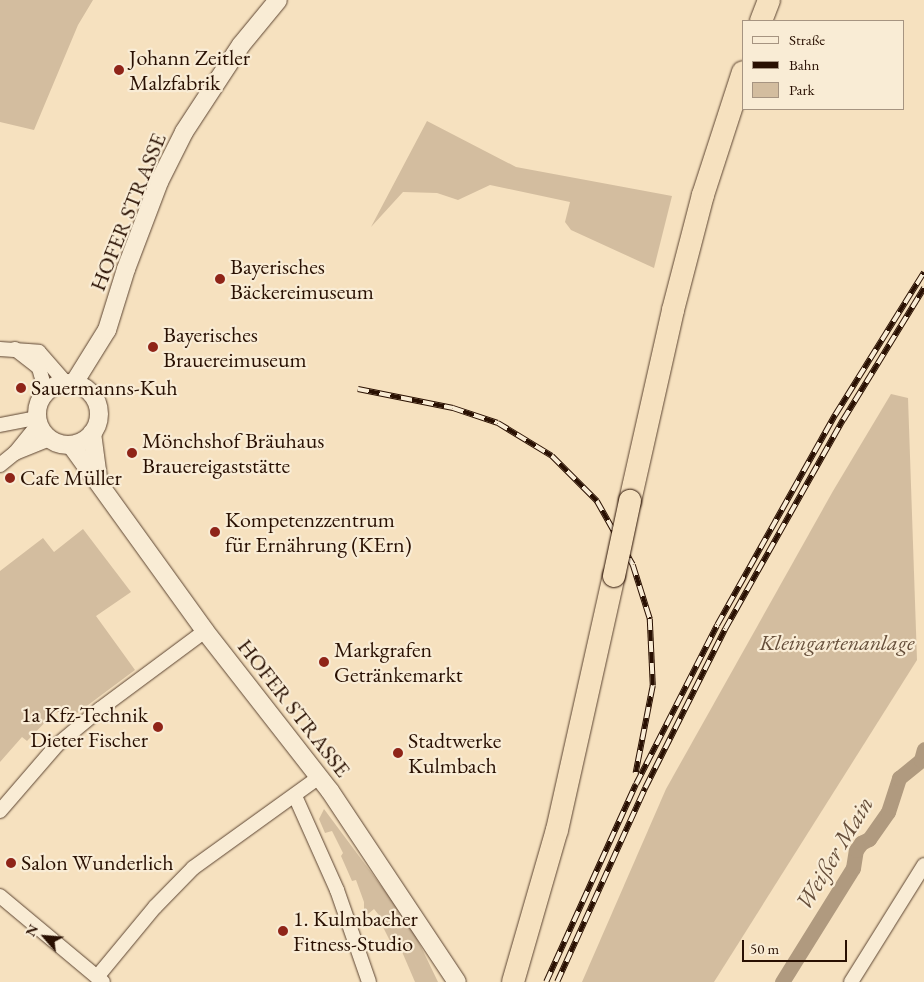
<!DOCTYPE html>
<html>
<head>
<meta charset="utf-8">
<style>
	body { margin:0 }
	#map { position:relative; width:924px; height:982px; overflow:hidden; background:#f6e1bf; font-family:"EB Garamond",serif }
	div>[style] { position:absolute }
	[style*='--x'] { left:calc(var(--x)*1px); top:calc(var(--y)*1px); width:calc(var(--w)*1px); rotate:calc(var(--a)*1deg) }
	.green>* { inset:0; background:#d3bd9f }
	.canal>* { height:15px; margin:-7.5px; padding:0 7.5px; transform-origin:7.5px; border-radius:7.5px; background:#b09a7f }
	.roads { filter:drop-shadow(0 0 1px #5c4431) drop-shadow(0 0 1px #5c4431) }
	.minor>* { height:14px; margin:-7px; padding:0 7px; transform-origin:7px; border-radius:7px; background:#f9ecd5 }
	.tertiary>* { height:18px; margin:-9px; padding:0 9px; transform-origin:9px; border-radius:9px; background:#f9ecd5 }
	.tertiary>.ring { margin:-9px; padding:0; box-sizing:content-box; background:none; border:18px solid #f9ecd5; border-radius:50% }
	.trunk>* { height:22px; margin:-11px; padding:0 11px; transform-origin:11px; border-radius:11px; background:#f6e1bf }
	.rail>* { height:5.5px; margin-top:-2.75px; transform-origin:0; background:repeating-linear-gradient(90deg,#f9ecd5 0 11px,#291002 0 22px); box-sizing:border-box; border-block:1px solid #291002 }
	.bridges { filter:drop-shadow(0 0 1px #291002) drop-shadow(0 0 1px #291002) }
	.trunk-bridge>* { height:22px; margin:-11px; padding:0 11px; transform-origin:11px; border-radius:11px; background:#f6e1bf }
	.dots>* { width:14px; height:14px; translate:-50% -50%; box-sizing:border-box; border:2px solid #f9ecd5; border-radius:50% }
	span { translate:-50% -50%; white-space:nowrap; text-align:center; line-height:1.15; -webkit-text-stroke:4.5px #f9ecd5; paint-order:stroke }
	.poi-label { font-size:22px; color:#291002 }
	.left { translate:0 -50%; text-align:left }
	.right { translate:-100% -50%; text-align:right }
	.street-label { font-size:22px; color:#291002 }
	.park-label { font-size:22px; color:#644d39; font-style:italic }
	.water-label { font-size:24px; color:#664e3a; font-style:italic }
	.legend { position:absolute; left:742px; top:20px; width:162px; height:90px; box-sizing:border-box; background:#f9ecd5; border:1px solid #a69481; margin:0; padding:6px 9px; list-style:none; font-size:15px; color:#291002 }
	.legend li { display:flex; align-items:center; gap:10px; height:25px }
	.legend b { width:25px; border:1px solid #a69481 }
	.north { position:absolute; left:20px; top:912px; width:50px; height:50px; -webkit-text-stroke:4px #f9ecd5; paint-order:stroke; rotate:297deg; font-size:14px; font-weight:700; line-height:20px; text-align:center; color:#291002 }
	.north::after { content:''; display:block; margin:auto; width:18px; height:22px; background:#291002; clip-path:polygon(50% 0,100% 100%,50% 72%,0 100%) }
	.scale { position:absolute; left:742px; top:940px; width:105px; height:22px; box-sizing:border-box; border:2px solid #291002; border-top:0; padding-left:6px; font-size:15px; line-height:18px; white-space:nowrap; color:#291002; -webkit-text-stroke:4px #f9ecd5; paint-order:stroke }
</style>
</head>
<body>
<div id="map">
	<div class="green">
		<div style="clip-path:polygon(0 0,93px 0,78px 25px,34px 130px,0 122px)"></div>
		<div style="clip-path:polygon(427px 121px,516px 167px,672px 196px,654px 268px,571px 230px,565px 222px,570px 202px,490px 185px,458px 200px,437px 193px,403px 192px,371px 227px)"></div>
		<div style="clip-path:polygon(891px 394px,908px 398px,917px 660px,714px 982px,582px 982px,666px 789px,833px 491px)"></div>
		<div style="clip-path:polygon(83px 529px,131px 592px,96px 616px,135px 670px,76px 714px,55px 712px,27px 741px,22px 737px,0 762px,0 571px,43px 538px,54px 552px)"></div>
		<div style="clip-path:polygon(324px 809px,411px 926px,438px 982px,415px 982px,400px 947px,394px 949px,383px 927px,386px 924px,374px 909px,368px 914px,364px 912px,364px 902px,356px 880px,352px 881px,341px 856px,343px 853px,332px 831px,325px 833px,319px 819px)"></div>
	</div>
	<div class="canal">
		<div style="--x:782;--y:982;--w:134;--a:-58.1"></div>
		<div style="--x:853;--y:868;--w:18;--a:-81"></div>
		<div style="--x:856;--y:850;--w:9;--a:-54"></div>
		<div style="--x:861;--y:843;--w:9;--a:-27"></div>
		<div style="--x:869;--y:839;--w:33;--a:-55"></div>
		<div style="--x:888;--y:812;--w:36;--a:-72"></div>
		<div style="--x:899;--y:778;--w:28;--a:-39"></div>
		<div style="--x:921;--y:760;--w:11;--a:-75"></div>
	</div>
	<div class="roads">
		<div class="minor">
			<div style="--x:0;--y:349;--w:39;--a:4"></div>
			<div style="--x:39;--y:352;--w:40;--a:49"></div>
			<div style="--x:15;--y:349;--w:31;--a:38"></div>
			<div style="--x:39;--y:368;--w:25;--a:74"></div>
			<div style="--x:0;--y:425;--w:38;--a:-11"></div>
			<div style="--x:15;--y:453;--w:38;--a:-51"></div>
			<div style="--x:0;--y:465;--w:19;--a:-39"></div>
			<div style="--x:15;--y:453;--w:38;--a:-22"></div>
			<div style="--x:295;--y:796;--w:103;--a:65.9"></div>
			<div style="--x:337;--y:890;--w:97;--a:70.8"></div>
			<div style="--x:0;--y:811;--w:87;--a:-49.2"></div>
			<div style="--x:57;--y:745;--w:56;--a:-39.9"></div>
			<div style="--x:100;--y:709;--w:131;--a:-36.6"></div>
			<div style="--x:0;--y:896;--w:134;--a:39.9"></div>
			<div style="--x:97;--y:977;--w:91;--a:-50.4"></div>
			<div style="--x:155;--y:907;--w:54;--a:-45.7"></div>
			<div style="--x:193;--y:868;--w:155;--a:-35.8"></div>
			<div style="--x:851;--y:982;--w:138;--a:-58"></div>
		</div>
		<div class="tertiary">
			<div class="ring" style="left:37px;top:383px;width:44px;height:44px"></div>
			<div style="--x:74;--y:383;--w:62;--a:-58.1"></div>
			<div style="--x:107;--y:330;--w:64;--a:-72.7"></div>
			<div style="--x:126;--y:269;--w:93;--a:-69.2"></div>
			<div style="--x:159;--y:182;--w:56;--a:-63.4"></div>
			<div style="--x:184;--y:132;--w:104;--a:-56.8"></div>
			<div style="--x:241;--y:45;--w:58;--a:-50.6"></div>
			<div style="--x:92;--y:433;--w:45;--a:82.4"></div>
			<div style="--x:71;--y:445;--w:229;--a:54.2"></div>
			<div style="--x:205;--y:631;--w:203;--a:52"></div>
			<div style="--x:330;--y:791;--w:229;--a:56.4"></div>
		</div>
		<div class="trunk">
			<div style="--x:761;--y:21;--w:22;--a:-69"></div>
			<div style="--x:630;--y:501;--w:196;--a:-77.3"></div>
			<div style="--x:673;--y:310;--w:119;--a:-75.4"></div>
			<div style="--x:703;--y:195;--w:129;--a:-72"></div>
			<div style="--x:513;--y:982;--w:158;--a:-73.9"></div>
			<div style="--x:557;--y:830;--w:260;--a:-77.4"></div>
		</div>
	</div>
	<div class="rail">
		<div style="--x:358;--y:389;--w:97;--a:11.3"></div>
		<div style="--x:453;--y:408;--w:47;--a:18.4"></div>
		<div style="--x:498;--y:423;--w:63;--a:31.4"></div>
		<div style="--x:552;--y:456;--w:64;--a:45"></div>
		<div style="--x:597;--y:501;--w:73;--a:60.6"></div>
		<div style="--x:633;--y:565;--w:57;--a:72.5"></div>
		<div style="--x:650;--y:619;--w:67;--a:87.4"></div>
		<div style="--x:653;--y:686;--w:89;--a:101.1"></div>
		<div style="--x:546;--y:982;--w:217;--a:-65.6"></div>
		<div style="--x:636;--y:784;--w:178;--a:-63"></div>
		<div style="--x:717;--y:625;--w:241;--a:-60.7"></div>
		<div style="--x:835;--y:415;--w:168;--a:-58.1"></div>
		<div style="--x:557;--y:982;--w:213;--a:-65.6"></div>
		<div style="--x:645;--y:788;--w:178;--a:-63.3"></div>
		<div style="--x:725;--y:629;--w:240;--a:-60.6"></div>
		<div style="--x:843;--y:420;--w:155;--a:-58.5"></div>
	</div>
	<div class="bridges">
		<div class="trunk-bridge">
			<div style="--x:614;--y:576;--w:77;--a:-78"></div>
		</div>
	</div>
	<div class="dots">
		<div style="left:119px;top:70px;background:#8f2418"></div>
		<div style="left:220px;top:279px;background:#8f2418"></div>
		<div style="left:153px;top:347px;background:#8f2418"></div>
		<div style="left:21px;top:388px;background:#8f2418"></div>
		<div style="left:132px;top:453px;background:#8f2418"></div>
		<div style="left:10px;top:478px;background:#8f2418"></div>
		<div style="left:215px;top:532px;background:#8f2418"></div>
		<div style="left:324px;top:662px;background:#8f2418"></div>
		<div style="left:158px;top:727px;background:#8f2418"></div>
		<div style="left:398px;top:753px;background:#8f2418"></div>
		<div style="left:11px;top:863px;background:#8f2418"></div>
		<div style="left:283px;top:931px;background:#8f2418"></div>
	</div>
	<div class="poi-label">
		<span class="left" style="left:129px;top:70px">Johann Zeitler<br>Malzfabrik</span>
		<span class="left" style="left:230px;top:279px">Bayerisches<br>Bäckereimuseum</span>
		<span class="left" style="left:163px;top:347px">Bayerisches<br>Brauereimuseum</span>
		<span class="left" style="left:31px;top:388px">Sauermanns-Kuh</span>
		<span class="left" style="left:142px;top:453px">Mönchshof Bräuhaus<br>Brauereigaststätte</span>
		<span class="left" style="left:20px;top:478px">Cafe Müller</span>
		<span class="left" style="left:225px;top:532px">Kompetenzzentrum<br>für Ernährung (KErn)</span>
		<span class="left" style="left:334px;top:662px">Markgrafen<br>Getränkemarkt</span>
		<span class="right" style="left:148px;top:727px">1a Kfz-Technik<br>Dieter Fischer</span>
		<span class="left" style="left:408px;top:753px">Stadtwerke<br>Kulmbach</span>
		<span class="left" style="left:21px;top:863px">Salon Wunderlich</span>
		<span class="left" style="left:293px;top:931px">1. Kulmbacher<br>Fitness-Studio</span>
	</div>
	<div class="street-label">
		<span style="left:128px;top:212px;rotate:-68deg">HOFER STRASSE</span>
		<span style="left:294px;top:708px;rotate:52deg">HOFER STRASSE</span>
	</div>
	<div class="park-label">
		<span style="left:837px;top:643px">Kleingartenanlage</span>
	</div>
	<div class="water-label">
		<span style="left:834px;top:853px;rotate:-59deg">Weißer Main</span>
	</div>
	<ul class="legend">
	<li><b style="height:6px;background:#f9ecd5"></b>Straße</li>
	<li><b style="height:6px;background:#291002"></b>Bahn</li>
	<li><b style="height:14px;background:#d3bd9f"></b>Park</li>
	</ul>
	<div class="north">N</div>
	<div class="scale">50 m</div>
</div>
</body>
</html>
